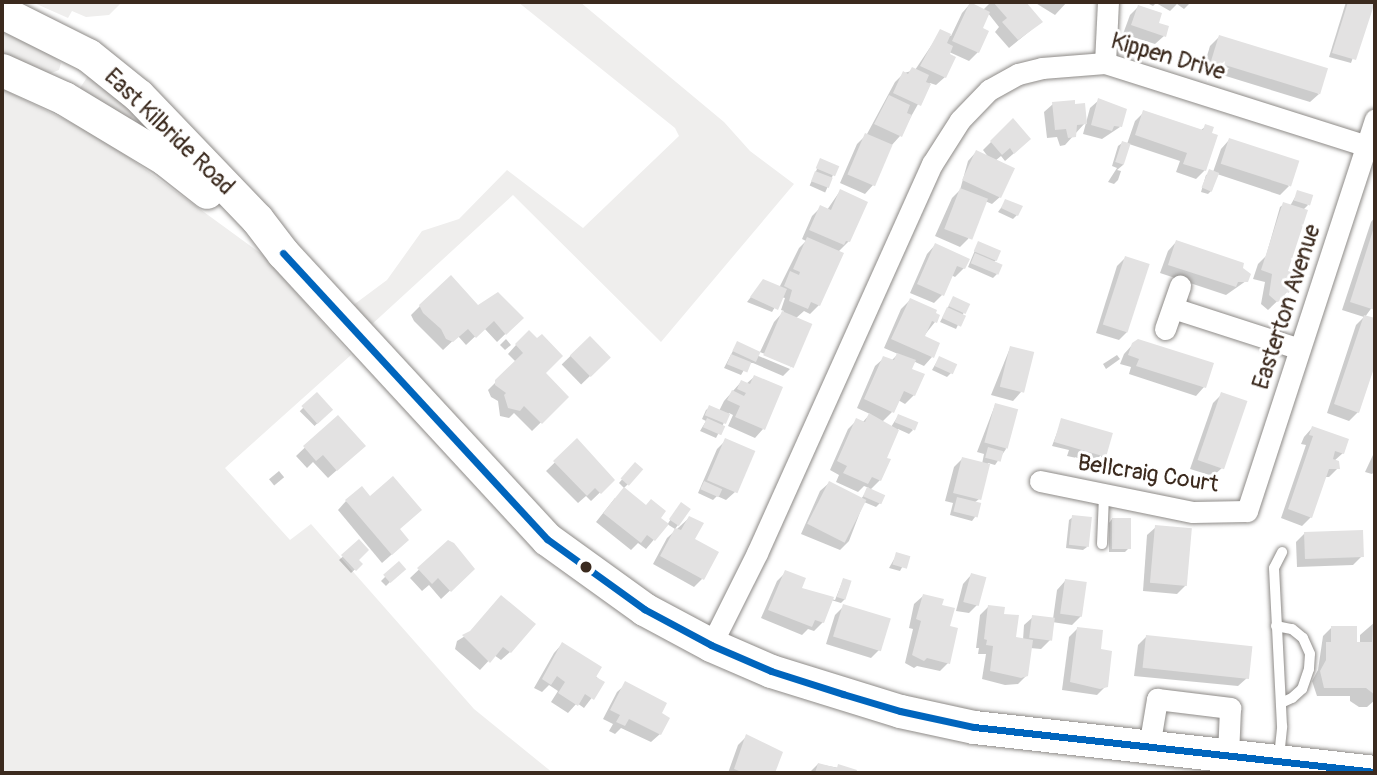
<!DOCTYPE html>
<html>
<head>
<meta charset="utf-8">
<style>
	body { margin:0 }
	#map { position:relative; width:1377px; height:775px; overflow:hidden; background:#fff; font-family:Pangolin,sans-serif }
	div>[style] { position:absolute }
	[style*='--x'] { left:calc(var(--x)*1px); top:calc(var(--y)*1px); width:calc(var(--w)*1px); rotate:calc(var(--a)*1deg) }
	.green>* { inset:0; background:#efeeed }
	.shadow>* { inset:0; background:#0003; transform-origin:0 0 }
	.building>* { inset:0; background:#e3e2e2; transform-origin:0 0 }
	.roads { filter:drop-shadow(0 0 2px #8e8b88) drop-shadow(0 0 2px #8e8b88) }
	.service>* { height:10px; margin:-5px; padding:0 5px; transform-origin:5px; border-radius:5px; background:#fff }
	.minor>* { height:21px; margin:-10.5px; padding:0 10.5px; transform-origin:10.5px; border-radius:10.5px; background:#fff }
	.primary>* { height:33px; margin:-16.5px; padding:0 16.5px; transform-origin:16.5px; border-radius:16.5px; background:#fff }
	.bus-1>* { height:7px; margin:-3.5px; padding:0 3.5px; transform-origin:3.5px; border-radius:3.5px; background:#0065bd }
	.dots>* { width:19px; height:19px; translate:-50% -50%; box-sizing:border-box; border:4px solid #fff; border-radius:50% }
	span { translate:-50% -50%; white-space:nowrap; text-align:center; line-height:1.15; -webkit-text-stroke:6px #fff; paint-order:stroke }
	.street-label { font-size:23px; color:#3b2a1e }
	.frame { position:absolute; inset:0; border:4px solid #3b2a1e; pointer-events:none }
</style>
</head>
<body>
<div id="map">
	<div class="green">
		<div style="clip-path:polygon(32px 2px,122px 2px,109px 15px,86px 17px,72px 11px,68px 18px)"></div>
		<div style="clip-path:polygon(518px 2px,580px 2px,724px 122px,750px 151px,794px 184px,661px 342px,513px 195px,370px 326px,352px 306px,387px 280px,422px 231px,459px 219px,507px 170px,583px 228px,679px 136px,675px 128px)"></div>
		<div style="clip-path:polygon(2px 25px,46px 50px,61px 63px,59px 70px,49px 74px,2px 57px)"></div>
		<div style="clip-path:polygon(88px 76px,131px 106px,135px 113px,130px 120px,78px 91px)"></div>
		<div style="clip-path:polygon(2px 89px,101px 137px,263px 255px,351px 355px,225px 468px,290px 540px,311px 524px,474px 709px,553px 773px,2px 773px)"></div>
	</div>
	<div class="shadow">
		<div style="clip-path:polygon(991px 2px,1024px 2px,1041px 22px,1009px 48px,995px 32px,999px 27px,988px 13px,980px 29px,978px 52px,969px 61px,947px 51px,945px 77px,936px 85px,930px 83px,900px 136px,891px 146px,873px 185px,865px 194px,840px 183px,857px 144px,867px 134px,895px 82px,904px 73px,915px 70px,941px 31px,951px 36px,962px 13px,970px 4px,983px 10px)"></div>
		<div style="clip-path:polygon(1034px 2px,1067px 2px,1055px 15px)"></div>
		<div style="clip-path:polygon(1145px 2px,1191px 2px,1184px 9px,1177px 4px,1170px 11px,1156px 3px,1153px 6px)"></div>
		<div style="clip-path:polygon(1346px 2px,1373px 2px,1351px 63px,1329px 57px)"></div>
		<div style="clip-path:polygon(1138px 7px,1164px 36px,1155px 44px,1123px 34px,1130px 15px)"></div>
		<div style="clip-path:polygon(1219px 37px,1319px 94px,1310px 102px,1203px 69px,1210px 46px)"></div>
		<div style="clip-path:polygon(1099px 100px,1120px 127px,1102px 139px,1083px 134px,1090px 108px)"></div>
		<div style="clip-path:polygon(1053px 104px,1085px 123px,1065px 145px,1060px 146px,1057px 137px,1047px 138px,1044px 112px)"></div>
		<div style="clip-path:polygon(1144px 112px,1200px 131px,1206px 126px,1209px 134px,1205px 170px,1196px 179px,1176px 172px,1180px 161px,1129px 144px,1123px 165px,1117px 170px,1121px 171px,1118px 180px,1114px 184px,1108px 182px,1117px 168px,1112px 166px,1118px 146px,1122px 143px,1127px 144px,1135px 121px)"></div>
		<div style="clip-path:polygon(1012px 121px,1020px 148px,1005px 161px,1001px 156px,995px 161px,1001px 196px,992px 204px,985px 201px,968px 239px,960px 247px,935px 236px,952px 198px,960px 190px,968px 161px,976px 152px,989px 158px,983px 150px)"></div>
		<div style="clip-path:polygon(1229px 140px,1289px 186px,1280px 195px,1217px 174px,1212px 190px,1208px 194px,1201px 192px,1206px 175px,1213px 172px,1221px 149px)"></div>
		<div style="left:821px;top:160px;width:17px;height:28px;rotate:24deg"></div>
		<div style="clip-path:polygon(840px 191px,849px 241px,838px 252px,819px 305px,810px 314px,804px 311px,795px 319px,790px 369px,790px 365px,760px 352px,774px 322px,784px 311px,781px 310px,785px 298px,781px 297px,772px 312px,747px 302px,760px 285px,779px 288px,799px 248px,806px 241px,802px 239px,812px 216px,821px 207px,827px 210px)"></div>
		<div style="clip-path:polygon(1298px 192px,1308px 205px,1303px 210px,1286px 272px,1287px 292px,1268px 310px,1261px 304px,1265px 282px,1253px 279px,1258px 264px,1266px 256px,1280px 207px,1284px 204px,1290px 206px)"></div>
		<div style="clip-path:polygon(1006px 201px,1017px 215px,1013px 219px,998px 212px)"></div>
		<div style="clip-path:polygon(1375px 217px,1375px 303px,1365px 317px,1375px 320px,1375px 360px,1358px 412px,1349px 421px,1327px 413px,1356px 325px,1364px 317px,1342px 310px,1371px 222px)"></div>
		<div style="clip-path:polygon(1176px 242px,1246px 281px,1226px 295px,1160px 273px,1168px 251px)"></div>
		<div style="clip-path:polygon(978px 243px,996px 260px,993px 263px,997px 274px,993px 278px,968px 267px)"></div>
		<div style="clip-path:polygon(935px 245px,964px 268px,955px 277px,951px 275px,942px 295px,934px 303px,910px 293px,927px 254px)"></div>
		<div style="clip-path:polygon(1125px 258px,1127px 332px,1119px 340px,1096px 333px,1117px 266px)"></div>
		<div style="clip-path:polygon(953px 298px,964px 312px,956px 329px,940px 322px)"></div>
		<div style="clip-path:polygon(910px 300px,935px 322px,923px 337px,932px 357px,924px 366px,913px 361px,910px 369px,914px 395px,905px 404px,898px 400px,892px 412px,882px 422px,891px 427px,898px 416px,913px 430px,909px 434px,898px 429px,885px 458px,880px 480px,870px 490px,880px 503px,876px 507px,864px 502px,849px 541px,840px 550px,801px 534px,820px 491px,829px 483px,861px 499px,869px 488px,864px 486px,858px 492px,836px 482px,839px 475px,830px 470px,848px 429px,857px 420px,862px 423px,870px 414px,857px 408px,875px 366px,884px 358px,891px 361px,898px 354px,884px 348px,901px 309px)"></div>
		<div style="clip-path:polygon(420px 306px,478px 307px,522px 318px,497px 342px,484px 328px,466px 345px,458px 336px,443px 350px,414px 321px,411px 315px)"></div>
		<div style="left:589px;top:338px;width:28px;height:38px;rotate:46deg"></div>
		<div style="clip-path:polygon(506px 339px,511px 345px,505px 350px,500px 345px)"></div>
		<div style="clip-path:polygon(537px 341px,544px 373px,567px 397px,532px 431px,514px 413px,509px 418px,500px 416px,498px 401px,491px 397px,488px 390px,516px 362px,508px 354px,516px 345px)"></div>
		<div style="clip-path:polygon(737px 343px,754px 354px,790px 369px,783px 376px,753px 363px,748px 363px,741px 375px,724px 368px)"></div>
		<div style="clip-path:polygon(1133px 344px,1204px 387px,1196px 396px,1129px 374px,1131px 367px,1120px 364px,1124px 354px)"></div>
		<div style="clip-path:polygon(1010px 348px,1021px 392px,1013px 401px,991px 395px)"></div>
		<div style="clip-path:polygon(1117px 355px,1120px 359px,1106px 369px,1103px 364px)"></div>
		<div style="clip-path:polygon(939px 358px,951px 373px,947px 377px,932px 370px)"></div>
		<div style="clip-path:polygon(754px 377px,763px 429px,755px 438px,728px 426px,733px 415px,729px 413px,716px 438px,700px 431px,706px 421px,702px 419px,706px 410px,710px 407px,719px 411px,724px 401px,741px 382px,746px 384px)"></div>
		<div style="clip-path:polygon(1222px 394px,1222px 468px,1213px 476px,1190px 469px,1213px 403px)"></div>
		<div style="left:316px;top:395px;width:21px;height:23px;rotate:45deg"></div>
		<div style="clip-path:polygon(995px 405px,1006px 449px,995px 465px,988px 463px,979px 499px,974px 503px,975px 517px,972px 521px,950px 515px,953px 503px,945px 501px,954px 467px,962px 459px,982px 464px,984px 454px,977px 452px)"></div>
		<div style="clip-path:polygon(337px 417px,355px 454px,328px 478px,313px 462px,307px 468px,296px 456px)"></div>
		<div style="clip-path:polygon(1062px 420px,1105px 454px,1096px 462px,1067px 456px,1069px 450px,1052px 446px)"></div>
		<div style="clip-path:polygon(1312px 428px,1343px 453px,1334px 461px,1338px 468px,1329px 477px,1325px 477px,1311px 517px,1302px 526px,1281px 518px,1306px 445px,1301px 444px,1304px 437px)"></div>
		<div style="clip-path:polygon(726px 440px,735px 492px,726px 500px,717px 496px,713px 500px,698px 493px,717px 449px)"></div>
		<div style="clip-path:polygon(577px 441px,613px 480px,591px 501px,586px 496px,578px 503px,546px 471px)"></div>
		<div style="clip-path:polygon(1373px 455px,1375px 471px,1372px 474px,1365px 472px)"></div>
		<div style="clip-path:polygon(631px 469px,628px 484px,624px 488px,619px 483px)"></div>
		<div style="left:279px;top:471px;width:8px;height:13px;rotate:50deg"></div>
		<div style="clip-path:polygon(615px 498px,667px 525px,678px 508px,678px 525px,675px 529px,667px 524px,646px 549px,638px 543px,631px 550px,596px 522px)"></div>
		<div style="clip-path:polygon(346px 501px,398px 529px,399px 548px,382px 563px,338px 510px)"></div>
		<div style="clip-path:polygon(1073px 517px,1087px 547px,1083px 550px,1066px 548px,1069px 520px)"></div>
		<div style="clip-path:polygon(689px 518px,702px 579px,694px 587px,653px 564px,667px 538px)"></div>
		<div style="clip-path:polygon(1112px 519px,1129px 548px,1125px 552px,1109px 552px,1109px 523px)"></div>
		<div style="clip-path:polygon(1156px 527px,1186px 585px,1177px 594px,1143px 591px,1147px 535px)"></div>
		<div style="clip-path:polygon(1305px 533px,1362px 556px,1353px 565px,1297px 567px,1296px 542px)"></div>
		<div style="clip-path:polygon(359px 542px,356px 560px,361px 564px,351px 573px,339px 560px)"></div>
		<div style="clip-path:polygon(448px 542px,473px 569px,441px 599px,429px 585px,422px 591px,410px 578px)"></div>
		<div style="clip-path:polygon(897px 554px,908px 557px,900px 571px,889px 568px)"></div>
		<div style="left:398px;top:564px;width:7px;height:24px;rotate:45deg"></div>
		<div style="clip-path:polygon(786px 572px,800px 589px,835px 600px,843px 580px,845px 599px,841px 603px,831px 600px,823px 622px,814px 631px,808px 629px,802px 635px,761px 618px,777px 581px)"></div>
		<div style="clip-path:polygon(971px 575px,977px 605px,969px 613px,956px 611px,963px 584px)"></div>
		<div style="clip-path:polygon(1065px 581px,1081px 616px,1072px 625px,1052px 622px,1050px 640px,1041px 649px,1030px 648px,1027px 675px,1018px 684px,1005px 685px,982px 679px,986px 654px,978px 654px,979px 648px,976px 648px,980px 615px,989px 606px,1002px 615px,1014px 639px,1023px 640px,1024px 625px,1033px 617px,1053px 619px,1057px 590px)"></div>
		<div style="clip-path:polygon(923px 596px,940px 607px,948px 627px,948px 663px,940px 671px,917px 666px,914px 668px,905px 663px,913px 629px,909px 628px,914px 604px)"></div>
		<div style="clip-path:polygon(493px 605px,510px 652px,501px 660px,494px 655px,480px 670px,455px 649px,457px 641px,470px 633px)"></div>
		<div style="clip-path:polygon(844px 606px,879px 650px,871px 658px,826px 644px,835px 615px)"></div>
		<div style="clip-path:polygon(1375px 622px,1375px 700px,1367px 707px,1359px 707px,1350px 701px,1350px 696px,1317px 696px,1312px 681px,1318px 670px,1323px 636px,1332px 627px,1360px 644px,1360px 635px)"></div>
		<div style="clip-path:polygon(1078px 628px,1099px 650px,1106px 686px,1097px 695px,1062px 690px,1069px 637px)"></div>
		<div style="clip-path:polygon(1146px 637px,1247px 678px,1238px 686px,1134px 676px,1138px 645px)"></div>
		<div style="clip-path:polygon(562px 644px,603px 683px,584px 708px,577px 703px,568px 713px,551px 702px,558px 691px,549px 685px,542px 692px,534px 688px,554px 653px)"></div>
		<div style="clip-path:polygon(626px 684px,659px 714px,660px 734px,651px 742px,621px 728px,615px 734px,609px 731px,613px 724px,603px 719px,617px 692px)"></div>
		<div style="clip-path:polygon(746px 737px,781px 752px,773px 773px,728px 773px,738px 745px)"></div>
		<div style="clip-path:polygon(818px 764px,855px 771px,809px 773px)"></div>
	</div>
	<div class="building">
		<div style="clip-path:polygon(970px 2px,990px 12px,983px 28px,989px 31px,979px 53px,952px 41px)"></div>
		<div style="clip-path:polygon(993px 2px,1026px 2px,1043px 22px,1018px 40px,1002px 22px,1007px 18px)"></div>
		<div style="clip-path:polygon(1348px 2px,1375px 2px,1356px 60px,1332px 53px)"></div>
		<div style="clip-path:polygon(1138px 5px,1162px 13px,1159px 23px,1169px 26px,1166px 37px,1131px 25px)"></div>
		<div style="clip-path:polygon(940px 29px,951px 34px,947px 43px,953px 46px,950px 54px,956px 57px,946px 78px,920px 66px)"></div>
		<div style="left:1219px;top:35px;width:114px;height:27px;rotate:17deg"></div>
		<div style="clip-path:polygon(912px 67px,929px 75px,926px 82px,931px 84px,921px 106px,893px 93px,903px 71px,908px 74px)"></div>
		<div style="clip-path:polygon(889px 95px,910px 105px,907px 113px,912px 115px,902px 137px,874px 124px)"></div>
		<div style="clip-path:polygon(1098px 98px,1127px 109px,1122px 127px,1114px 126px,1112px 131px,1091px 125px)"></div>
		<div style="clip-path:polygon(1075px 100px,1075px 104px,1085px 103px,1087px 124px,1077px 125px,1076px 137px,1068px 138px,1066px 129px,1055px 130px,1052px 102px)"></div>
		<div style="clip-path:polygon(1143px 110px,1203px 130px,1205px 124px,1214px 127px,1212px 133px,1218px 135px,1206px 171px,1183px 164px,1187px 153px,1135px 135px)"></div>
		<div style="clip-path:polygon(1013px 118px,1031px 139px,1014px 154px,1010px 148px,1002px 155px,990px 141px)"></div>
		<div style="left:865px;top:133px;width:30px;height:45px;rotate:23deg"></div>
		<div style="left:1229px;top:138px;width:74px;height:27px;rotate:18deg"></div>
		<div style="left:1122px;top:141px;width:9px;height:22px;rotate:18deg"></div>
		<div style="left:976px;top:150px;width:43px;height:33px;rotate:25deg"></div>
		<div style="left:820px;top:158px;width:21px;height:11px;rotate:23deg"></div>
		<div style="left:1209px;top:169px;width:11px;height:20px;rotate:22deg"></div>
		<div style="left:815px;top:171px;width:19px;height:11px;rotate:21deg"></div>
		<div style="left:960px;top:188px;width:30px;height:44px;rotate:21deg"></div>
		<div style="clip-path:polygon(840px 189px,868px 202px,850px 242px,846px 241px,844px 245px,809px 230px,820px 205px,831px 210px)"></div>
		<div style="left:1297px;top:190px;width:17px;height:11px;rotate:17deg"></div>
		<div style="clip-path:polygon(1005px 199px,1023px 206px,1018px 216px,1001px 208px)"></div>
		<div style="clip-path:polygon(1283px 202px,1308px 210px,1288px 271px,1295px 273px,1289px 293px,1286px 292px,1283px 300px,1277px 302px,1269px 295px,1272px 274px,1261px 270px)"></div>
		<div style="clip-path:polygon(1375px 224px,1375px 310px,1350px 302px)"></div>
		<div style="clip-path:polygon(807px 237px,844px 253px,820px 306px,811px 302px,808px 309px,789px 301px,792px 290px,784px 286px,790px 271px,799px 275px,800px 272px,793px 269px)"></div>
		<div style="clip-path:polygon(1176px 240px,1244px 263px,1243px 268px,1251px 274px,1248px 282px,1238px 282px,1236px 287px,1168px 265px)"></div>
		<div style="left:978px;top:241px;width:25px;height:11px;rotate:23deg"></div>
		<div style="clip-path:polygon(935px 243px,970px 259px,965px 269px,957px 266px,944px 296px,917px 284px)"></div>
		<div style="left:975px;top:253px;width:30px;height:11px;rotate:23deg"></div>
		<div style="left:1125px;top:256px;width:26px;height:72px;rotate:18deg"></div>
		<div style="clip-path:polygon(451px 275px,478px 305px,498px 292px,524px 318px,506px 335px,494px 321px,476px 338px,468px 329px,453px 342px,446px 339px,441px 329px,423px 313px,419px 305px)"></div>
		<div style="clip-path:polygon(763px 279px,787px 289px,778px 310px,750px 297px)"></div>
		<div style="left:953px;top:296px;width:19px;height:11px;rotate:25deg"></div>
		<div style="clip-path:polygon(910px 298px,937px 310px,936px 313px,940px 315px,937px 323px,932px 321px,925px 336px,940px 343px,934px 358px,891px 339px)"></div>
		<div style="left:947px;top:307px;width:21px;height:12px;rotate:25deg"></div>
		<div style="left:782px;top:311px;width:33px;height:48px;rotate:23deg"></div>
		<div style="clip-path:polygon(1364px 315px,1375px 318px,1375px 365px,1359px 413px,1334px 404px)"></div>
		<div style="clip-path:polygon(529px 330px,537px 338px,542px 334px,563px 356px,546px 373px,569px 397px,542px 424px,524px 406px,520px 411px,508px 408px,504px 395px,506px 393px,495px 385px,495px 380px,523px 353px,515px 344px)"></div>
		<div style="left:590px;top:336px;width:30px;height:28px;rotate:46deg"></div>
		<div style="clip-path:polygon(1138px 339px,1214px 363px,1206px 388px,1136px 366px,1139px 359px,1128px 355px,1132px 343px)"></div>
		<div style="left:737px;top:341px;width:26px;height:11px;rotate:25deg"></div>
		<div style="left:1010px;top:346px;width:25px;height:42px;rotate:14deg"></div>
		<div style="clip-path:polygon(897px 353px,916px 360px,912px 369px,925px 374px,915px 396px,904px 391px,894px 413px,864px 399px,883px 356px,894px 360px)"></div>
		<div style="left:731px;top:354px;width:22px;height:11px;rotate:22deg"></div>
		<div style="left:939px;top:356px;width:20px;height:11px;rotate:24deg"></div>
		<div style="clip-path:polygon(754px 375px,783px 387px,765px 430px,735px 417px,740px 406px,727px 400px,732px 390px,744px 396px,746px 393px,737px 389px,741px 380px,750px 384px)"></div>
		<div style="left:317px;top:392px;width:24px;height:21px;rotate:48deg"></div>
		<div style="left:1221px;top:392px;width:28px;height:72px;rotate:19deg"></div>
		<div style="left:995px;top:403px;width:24px;height:41px;rotate:15deg"></div>
		<div style="left:709px;top:405px;width:23px;height:11px;rotate:23deg"></div>
		<div style="clip-path:polygon(869px 413px,899px 430px,887px 458px,891px 459px,881px 481px,872px 477px,868px 484px,843px 473px,847px 466px,837px 461px,856px 418px,865px 422px)"></div>
		<div style="left:898px;top:414px;width:22px;height:9px;rotate:22deg"></div>
		<div style="clip-path:polygon(338px 415px,366px 446px,337px 471px,323px 455px,316px 461px,303px 446px)"></div>
		<div style="left:707px;top:418px;width:20px;height:10px;rotate:24deg"></div>
		<div style="left:1061px;top:418px;width:54px;height:25px;rotate:16deg"></div>
		<div style="clip-path:polygon(1312px 426px,1349px 439px,1344px 454px,1335px 451px,1333px 459px,1339px 461px,1340px 469px,1329px 469px,1312px 518px,1288px 509px,1313px 436px,1309px 435px)"></div>
		<div style="clip-path:polygon(577px 438px,615px 480px,601px 494px,595px 488px,587px 496px,553px 461px)"></div>
		<div style="left:725px;top:438px;width:33px;height:46px;rotate:23deg"></div>
		<div style="left:988px;top:447px;width:16px;height:11px;rotate:15deg"></div>
		<div style="left:962px;top:457px;width:29px;height:37px;rotate:14deg"></div>
		<div style="left:635px;top:462px;width:11px;height:22px;rotate:41deg"></div>
		<div style="clip-path:polygon(393px 476px,422px 510px,400px 529px,409px 540px,392px 555px,345px 500px,362px 486px,370px 496px)"></div>
		<div style="left:704px;top:481px;width:20px;height:9px;rotate:24deg"></div>
		<div style="left:829px;top:481px;width:42px;height:48px;rotate:27deg"></div>
		<div style="clip-path:polygon(624px 487px,646px 505px,651px 499px,666px 511px,661px 518px,669px 524px,655px 541px,647px 535px,641px 543px,603px 513px)"></div>
		<div style="left:867px;top:487px;width:20px;height:10px;rotate:24deg"></div>
		<div style="left:957px;top:497px;width:25px;height:15px;rotate:14deg"></div>
		<div style="left:681px;top:502px;width:12px;height:21px;rotate:35deg"></div>
		<div style="left:1072px;top:515px;width:20px;height:30px;rotate:6deg"></div>
		<div style="clip-path:polygon(689px 516px,704px 523px,695px 539px,719px 552px,704px 580px,660px 556px,675px 528px,681px 530px)"></div>
		<div style="left:1112px;top:518px;width:19px;height:31px"></div>
		<div style="left:1155px;top:525px;width:37px;height:58px;rotate:5deg"></div>
		<div style="left:1363px;top:530px;width:27px;height:59px;rotate:88deg"></div>
		<div style="clip-path:polygon(359px 539px,369px 550px,359px 560px,363px 564px,356px 571px,341px 555px)"></div>
		<div style="clip-path:polygon(448px 540px,454px 543px,475px 569px,451px 592px,438px 578px,432px 584px,417px 568px)"></div>
		<div style="left:896px;top:552px;width:15px;height:13px;rotate:16deg"></div>
		<div style="left:399px;top:561px;width:11px;height:21px;rotate:49deg"></div>
		<div style="clip-path:polygon(785px 570px,806px 578px,802px 588px,834px 597px,824px 623px,815px 620px,812px 627px,768px 610px)"></div>
		<div style="left:971px;top:573px;width:16px;height:30px;rotate:15deg"></div>
		<div style="left:843px;top:578px;width:9px;height:20px;rotate:18deg"></div>
		<div style="left:1065px;top:579px;width:22px;height:35px;rotate:8deg"></div>
		<div style="clip-path:polygon(923px 594px,944px 599px,942px 605px,955px 608px,950px 626px,958px 628px,950px 664px,927px 658px,924px 661px,912px 655px,921px 621px,916px 619px)"></div>
		<div style="clip-path:polygon(501px 595px,536px 624px,511px 653px,503px 647px,490px 663px,462px 635px,470px 631px)"></div>
		<div style="left:843px;top:604px;width:50px;height:34px;rotate:17deg"></div>
		<div style="clip-path:polygon(988px 605px,1005px 607px,1004px 614px,1019px 615px,1016px 637px,1033px 640px,1028px 676px,1021px 678px,990px 671px,993px 646px,986px 645px,987px 640px,984px 639px)"></div>
		<div style="left:1032px;top:615px;width:23px;height:23px;rotate:7deg"></div>
		<div style="clip-path:polygon(1373px 620px,1375px 620px,1375px 695px,1366px 688px,1324px 688px,1320px 671px,1326px 660px,1326px 642px,1331px 642px,1331px 626px,1357px 626px,1357px 642px,1372px 642px)"></div>
		<div style="clip-path:polygon(1077px 627px,1103px 630px,1101px 649px,1112px 651px,1108px 687px,1100px 689px,1070px 682px)"></div>
		<div style="left:1146px;top:635px;width:107px;height:33px;rotate:6deg"></div>
		<div style="clip-path:polygon(562px 642px,602px 667px,596px 677px,605px 682px,594px 700px,585px 694px,578px 706px,558px 693px,565px 682px,557px 676px,551px 685px,542px 679px)"></div>
		<div style="clip-path:polygon(625px 681px,667px 703px,662px 713px,670px 718px,661px 735px,629px 719px,625px 726px,616px 722px,620px 715px,610px 710px)"></div>
		<div style="clip-path:polygon(746px 734px,783px 752px,775px 773px,744px 773px,734px 769px)"></div>
		<div style="clip-path:polygon(818px 763px,837px 768px,838px 764px,857px 770px,856px 773px,815px 773px)"></div>
	</div>
	<div class="roads">
		<div class="service">
			<div style="--x:1102;--y:544;--w:48;--a:-87.6"></div>
			<div style="--x:1276;--y:626;--w:16;--a:11"></div>
			<div style="--x:1292;--y:629;--w:14;--a:39"></div>
			<div style="--x:1303;--y:638;--w:17;--a:66"></div>
			<div style="--x:1310;--y:654;--w:15;--a:94"></div>
			<div style="--x:1309;--y:669;--w:21;--a:109"></div>
			<div style="--x:1302;--y:689;--w:13;--a:138"></div>
			<div style="--x:1292;--y:698;--w:12;--a:156"></div>
			<div style="--x:1279;--y:757;--w:31;--a:-84"></div>
			<div style="--x:1282;--y:726;--w:158;--a:-92.9"></div>
			<div style="--x:1274;--y:568;--w:18;--a:-63"></div>
		</div>
		<div class="minor">
			<div style="--x:1105;--y:63;--w:61;--a:-87.2"></div>
			<div style="--x:1173;--y:308;--w:133;--a:17.9"></div>
			<div style="--x:1165;--y:329;--w:46;--a:-70.8"></div>
			<div style="--x:1040;--y:481;--w:156;--a:11.5"></div>
			<div style="--x:1193;--y:512;--w:54;--a:-1.1"></div>
			<div style="--x:1247;--y:511;--w:412;--a:-71.9"></div>
			<div style="--x:711;--y:645;--w:103;--a:-63.4"></div>
			<div style="--x:757;--y:553;--w:427;--a:-65.8"></div>
			<div style="--x:932;--y:164;--w:52;--a:-57.5"></div>
			<div style="--x:960;--y:120;--w:42;--a:-46"></div>
			<div style="--x:989;--y:90;--w:33;--a:-29"></div>
			<div style="--x:1018;--y:74;--w:25;--a:-14"></div>
			<div style="--x:1042;--y:68;--w:63;--a:-4.5"></div>
			<div style="--x:1105;--y:63;--w:274;--a:17.6"></div>
			<div style="--x:1149;--y:747;--w:49;--a:-80.5"></div>
			<div style="--x:1157;--y:699;--w:74;--a:7"></div>
			<div style="--x:1230;--y:708;--w:48;--a:92.4"></div>
		</div>
		<div class="primary">
			<div style="--x:2;--y:12;--w:96;--a:26.6"></div>
			<div style="--x:88;--y:55;--w:64;--a:38.7"></div>
			<div style="--x:138;--y:95;--w:172;--a:46.2"></div>
			<div style="--x:257;--y:219;--w:43;--a:52.6"></div>
			<div style="--x:283;--y:253;--w:389;--a:47.3"></div>
			<div style="--x:547;--y:539;--w:120;--a:35.8"></div>
			<div style="--x:644;--y:609;--w:76;--a:28.2"></div>
			<div style="--x:711;--y:645;--w:65;--a:23.4"></div>
			<div style="--x:771;--y:671;--w:135;--a:17.2"></div>
			<div style="--x:900;--y:711;--w:76;--a:12.2"></div>
			<div style="--x:974;--y:727;--w:404;--a:6.4"></div>
			<div style="--x:2;--y:70;--w:68;--a:24.3"></div>
			<div style="--x:64;--y:98;--w:118;--a:31.1"></div>
			<div style="--x:165;--y:159;--w:53;--a:38.2"></div>
		</div>
	</div>
	<div class="bus-1">
		<div style="--x:283;--y:253;--w:389;--a:47.3"></div>
		<div style="--x:547;--y:539;--w:120;--a:35.8"></div>
		<div style="--x:644;--y:609;--w:76;--a:28.2"></div>
		<div style="--x:711;--y:645;--w:65;--a:23.4"></div>
		<div style="--x:771;--y:671;--w:76;--a:17.7"></div>
		<div style="--x:843;--y:694;--w:59;--a:16.6"></div>
		<div style="--x:900;--y:711;--w:76;--a:12.2"></div>
		<div style="--x:974;--y:727;--w:404;--a:6.4"></div>
	</div>
	<div class="dots">
		<div style="left:586px;top:567px;background:#3b2a1e"></div>
	</div>
	<div class="street-label">
		<span style="left:1168px;top:57px;rotate:16deg">Kippen Drive</span>
		<span style="left:169px;top:132px;rotate:44deg">East Kilbride Road</span>
		<span style="left:1287px;top:307px;rotate:-72deg">Easterton Avenue</span>
		<span style="left:1148px;top:474px;rotate:9deg">Bellcraig Court</span>
	</div>
	<div class="frame"></div>
</div>
</body>
</html>
